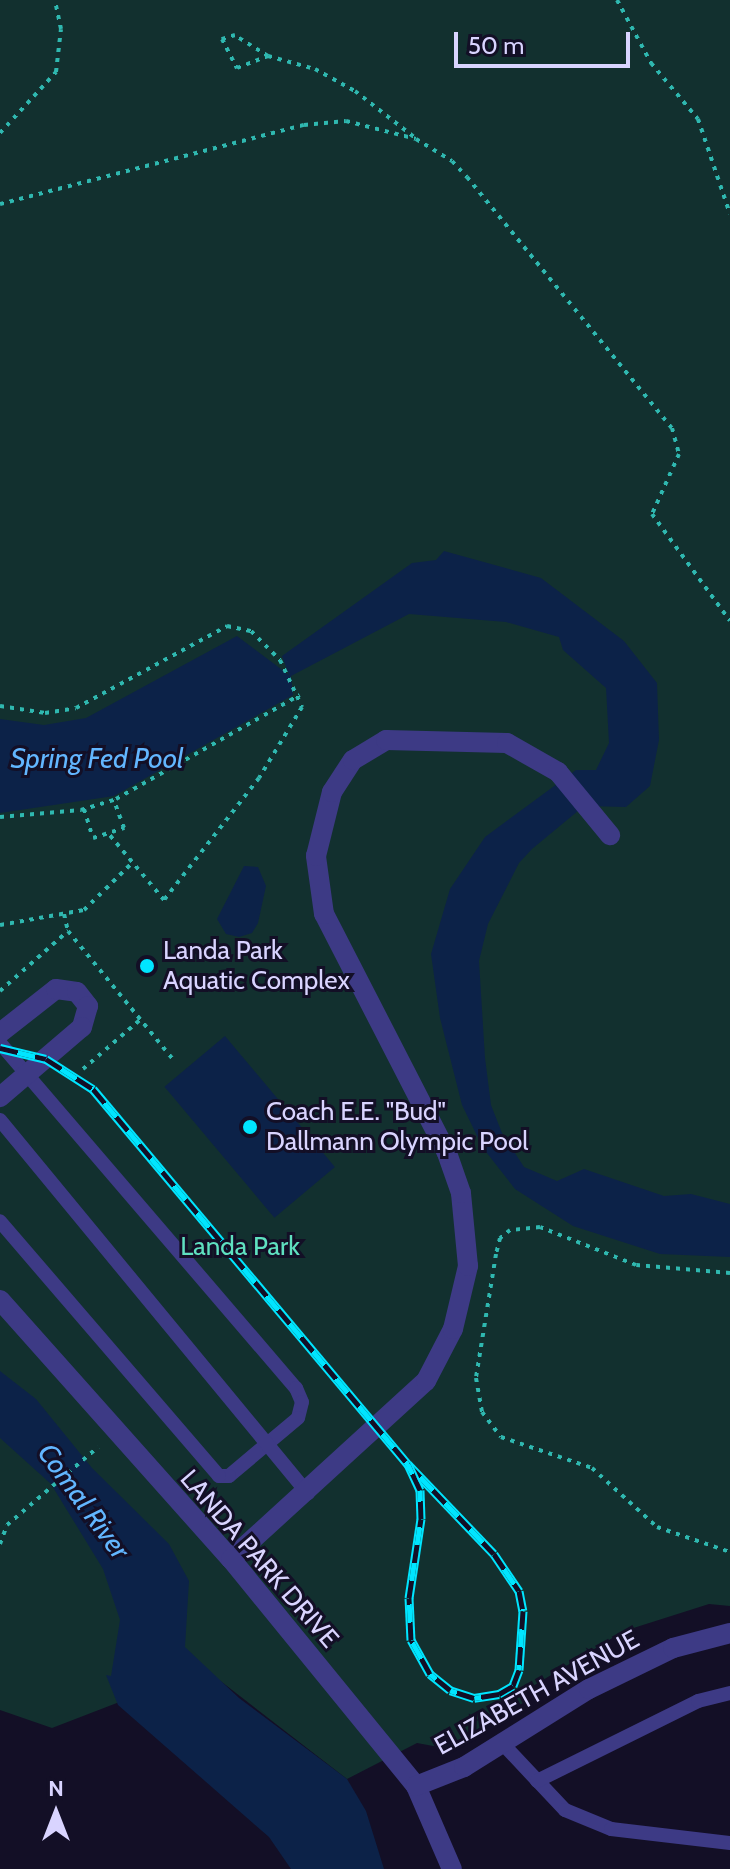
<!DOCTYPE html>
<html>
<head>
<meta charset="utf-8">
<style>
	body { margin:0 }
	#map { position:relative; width:730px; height:1869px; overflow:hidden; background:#130f26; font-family:Cabin,sans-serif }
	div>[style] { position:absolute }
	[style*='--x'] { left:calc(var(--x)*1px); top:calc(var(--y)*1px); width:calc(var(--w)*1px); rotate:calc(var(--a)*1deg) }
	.green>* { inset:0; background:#12302f }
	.water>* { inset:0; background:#0c2248; transform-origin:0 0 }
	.path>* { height:4px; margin-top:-2px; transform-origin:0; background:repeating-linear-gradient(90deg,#2fb8b0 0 4px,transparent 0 10px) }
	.service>* { height:14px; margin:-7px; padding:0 7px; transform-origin:7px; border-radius:7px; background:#3d3a85 }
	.minor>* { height:20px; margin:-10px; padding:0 10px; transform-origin:10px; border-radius:10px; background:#3d3a85 }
	.tertiary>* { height:20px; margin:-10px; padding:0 10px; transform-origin:10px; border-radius:10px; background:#3d3a85 }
	.rail>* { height:9px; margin-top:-4.5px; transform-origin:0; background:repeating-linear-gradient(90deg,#130f26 0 18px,#00e5ff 0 36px); box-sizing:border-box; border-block:2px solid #00e5ff }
	.dots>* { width:22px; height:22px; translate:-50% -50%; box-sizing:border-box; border:4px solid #130f26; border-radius:50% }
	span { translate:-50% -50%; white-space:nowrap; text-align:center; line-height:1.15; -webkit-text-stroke:6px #130f26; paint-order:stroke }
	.poi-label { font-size:26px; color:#d9d4ff }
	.left { translate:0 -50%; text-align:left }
	.park-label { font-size:26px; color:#5fe0c0 }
	.street-label { font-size:26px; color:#d9d4ff }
	.water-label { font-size:28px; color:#62b6ff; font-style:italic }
	.north { position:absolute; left:16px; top:1773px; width:80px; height:80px; -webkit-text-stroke:6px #130f26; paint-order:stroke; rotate:0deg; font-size:22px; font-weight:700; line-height:32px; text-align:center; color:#d9d4ff }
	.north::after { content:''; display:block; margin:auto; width:28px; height:36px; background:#d9d4ff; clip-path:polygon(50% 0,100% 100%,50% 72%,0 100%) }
	.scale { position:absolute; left:454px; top:32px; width:176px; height:36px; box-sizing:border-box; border:4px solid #d9d4ff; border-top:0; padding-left:10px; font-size:24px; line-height:28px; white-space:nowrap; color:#d9d4ff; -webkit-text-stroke:6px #130f26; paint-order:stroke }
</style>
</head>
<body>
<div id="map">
	<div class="green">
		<div style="clip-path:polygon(0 0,730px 0,730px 1606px,709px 1604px,624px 1631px,528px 1689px,523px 1703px,444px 1748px,417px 1743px,347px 1779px,205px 1669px,52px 1728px,0 1710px)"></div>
	</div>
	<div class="water">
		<div style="clip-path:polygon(444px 551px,541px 578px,624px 641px,657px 683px,659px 740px,650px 786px,626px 807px,584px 806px,532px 849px,519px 863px,488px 924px,479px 961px,485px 1058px,491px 1105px,502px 1133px,524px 1167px,557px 1181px,584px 1169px,664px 1196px,691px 1194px,730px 1204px,730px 1257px,660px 1254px,573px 1226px,515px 1189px,483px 1148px,462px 1105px,440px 1018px,431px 954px,450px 889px,485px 837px,576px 770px,596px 770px,609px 743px,606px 688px,563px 650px,559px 637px,506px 622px,409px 614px,291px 676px,293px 695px,114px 796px,0 813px,0 719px,44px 725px,86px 718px,237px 636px,289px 675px,282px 656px,412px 563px,436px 560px)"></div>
		<div style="clip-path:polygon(244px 866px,258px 867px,266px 886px,258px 923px,252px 933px,239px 937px,226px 934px,217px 919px)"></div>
		<div style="left:225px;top:1036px;width:171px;height:79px;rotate:50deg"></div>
		<div style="clip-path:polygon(0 1371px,36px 1399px,92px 1468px,169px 1544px,189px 1581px,185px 1647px,239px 1698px,347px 1779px,366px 1811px,384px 1869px,291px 1869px,269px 1837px,118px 1705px,106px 1675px,111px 1676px,120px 1620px,103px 1569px,51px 1484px,0 1438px)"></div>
	</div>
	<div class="path">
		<div style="--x:617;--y:0;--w:72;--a:61.6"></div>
		<div style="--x:651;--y:63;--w:73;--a:50"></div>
		<div style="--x:698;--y:119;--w:100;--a:71.4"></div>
		<div style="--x:268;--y:56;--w:39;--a:-148"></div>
		<div style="--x:235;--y:35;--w:14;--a:163"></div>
		<div style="--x:222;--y:39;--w:33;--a:63"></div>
		<div style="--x:237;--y:68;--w:33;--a:-21"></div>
		<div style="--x:268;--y:56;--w:49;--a:15.5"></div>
		<div style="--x:315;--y:69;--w:46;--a:28.8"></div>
		<div style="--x:355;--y:91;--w:75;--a:37.9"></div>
		<div style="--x:0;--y:133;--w:83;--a:-47.4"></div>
		<div style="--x:56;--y:72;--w:43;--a:-83.4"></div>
		<div style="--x:61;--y:29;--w:30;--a:-102"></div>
		<div style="--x:0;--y:204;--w:314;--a:-14.6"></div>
		<div style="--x:304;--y:125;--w:42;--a:-5.4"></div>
		<div style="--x:346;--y:121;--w:72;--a:14.4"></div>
		<div style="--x:416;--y:139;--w:42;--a:31.4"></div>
		<div style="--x:452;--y:161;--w:22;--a:47"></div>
		<div style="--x:467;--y:177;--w:324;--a:50.8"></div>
		<div style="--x:672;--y:428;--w:27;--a:75"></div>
		<div style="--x:679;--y:454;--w:66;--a:114.2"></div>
		<div style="--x:652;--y:514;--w:132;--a:53.9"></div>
		<div style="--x:0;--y:706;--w:46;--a:8.8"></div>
		<div style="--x:45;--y:713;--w:31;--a:-9"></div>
		<div style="--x:76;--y:708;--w:172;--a:-28.5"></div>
		<div style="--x:227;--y:626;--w:25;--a:12"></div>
		<div style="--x:251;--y:631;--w:41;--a:45"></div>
		<div style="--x:280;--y:660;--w:52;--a:64.9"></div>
		<div style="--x:302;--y:707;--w:83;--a:121.2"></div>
		<div style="--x:259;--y:778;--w:155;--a:127.9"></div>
		<div style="--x:164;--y:900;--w:87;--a:-129.9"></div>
		<div style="--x:84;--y:809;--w:30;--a:73"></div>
		<div style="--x:93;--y:838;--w:33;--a:-18"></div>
		<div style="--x:124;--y:828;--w:30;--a:-110"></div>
		<div style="--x:0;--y:817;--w:81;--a:-4.9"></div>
		<div style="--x:81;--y:810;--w:37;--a:-17"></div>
		<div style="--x:116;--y:799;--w:211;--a:-29.5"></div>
		<div style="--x:64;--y:914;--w:17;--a:77"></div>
		<div style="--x:0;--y:925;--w:85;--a:-10.1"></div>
		<div style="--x:84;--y:910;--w:69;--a:-44.4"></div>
		<div style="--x:0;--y:991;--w:91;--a:-41.4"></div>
		<div style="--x:68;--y:931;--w:164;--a:50.7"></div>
		<div style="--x:83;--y:1069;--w:77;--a:-40.8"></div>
		<div style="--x:730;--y:1273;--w:94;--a:-175.1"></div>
		<div style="--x:636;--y:1265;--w:103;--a:-158.4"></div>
		<div style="--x:540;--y:1227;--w:30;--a:174"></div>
		<div style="--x:510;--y:1230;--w:13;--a:141"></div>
		<div style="--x:500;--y:1238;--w:16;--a:104"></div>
		<div style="--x:496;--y:1254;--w:126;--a:99.2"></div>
		<div style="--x:476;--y:1378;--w:35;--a:80"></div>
		<div style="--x:482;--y:1412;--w:31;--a:53"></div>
		<div style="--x:501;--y:1437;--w:96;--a:18.8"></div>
		<div style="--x:592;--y:1468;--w:88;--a:42.2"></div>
		<div style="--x:657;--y:1527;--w:77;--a:18.9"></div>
		<div style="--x:0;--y:1544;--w:20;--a:-70"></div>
		<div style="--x:7;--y:1525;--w:120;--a:-40.6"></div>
	</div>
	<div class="service">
		<div style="--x:0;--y:1043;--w:455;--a:49.4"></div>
		<div style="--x:296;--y:1388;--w:15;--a:67"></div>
		<div style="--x:302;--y:1402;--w:16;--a:104"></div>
		<div style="--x:298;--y:1418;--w:90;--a:140"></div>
		<div style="--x:229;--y:1476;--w:10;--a:180"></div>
		<div style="--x:219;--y:1476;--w:336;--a:-130.7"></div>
		<div style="--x:0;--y:1120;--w:484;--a:50.5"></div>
		<div style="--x:502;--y:1743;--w:92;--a:46.8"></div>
		<div style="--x:565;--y:1810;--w:50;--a:22.4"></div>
		<div style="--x:611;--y:1829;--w:120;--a:6.7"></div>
		<div style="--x:537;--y:1781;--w:180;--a:-26.4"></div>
		<div style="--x:698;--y:1701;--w:33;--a:-14"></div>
	</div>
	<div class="minor">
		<div style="--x:0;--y:1033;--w:71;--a:-38.2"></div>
		<div style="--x:56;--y:989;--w:21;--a:8"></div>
		<div style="--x:77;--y:992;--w:18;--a:52"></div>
		<div style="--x:88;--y:1006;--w:22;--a:106"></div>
		<div style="--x:82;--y:1027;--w:108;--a:139.5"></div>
		<div style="--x:231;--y:1559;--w:264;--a:-42.4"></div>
		<div style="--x:426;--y:1381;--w:59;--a:-62.6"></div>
		<div style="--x:453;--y:1329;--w:65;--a:-76.6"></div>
		<div style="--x:468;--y:1266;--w:73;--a:-95.5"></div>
		<div style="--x:461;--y:1193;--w:42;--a:-109.3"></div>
		<div style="--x:447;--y:1153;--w:269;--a:-117.2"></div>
		<div style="--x:324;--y:914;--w:59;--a:-97.9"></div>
		<div style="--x:316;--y:856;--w:66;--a:-76"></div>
		<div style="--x:332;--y:792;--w:38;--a:-57"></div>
		<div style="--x:353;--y:760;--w:39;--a:-31"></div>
		<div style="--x:386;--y:740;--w:121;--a:1.4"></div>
		<div style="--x:507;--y:743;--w:59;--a:29.6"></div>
		<div style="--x:558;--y:772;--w:82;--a:50.5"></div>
	</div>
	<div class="tertiary">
		<div style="--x:0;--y:1300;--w:347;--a:48.3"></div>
		<div style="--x:231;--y:1559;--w:293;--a:50.8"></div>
		<div style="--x:416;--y:1786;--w:90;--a:66.6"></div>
		<div style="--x:416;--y:1786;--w:52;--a:-21.6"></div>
		<div style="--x:464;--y:1767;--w:147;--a:-32"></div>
		<div style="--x:589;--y:1689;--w:93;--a:-26"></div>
		<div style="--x:673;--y:1648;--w:59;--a:-14.7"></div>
	</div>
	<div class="rail">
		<div style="--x:0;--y:1048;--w:47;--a:13.4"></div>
		<div style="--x:46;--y:1059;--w:56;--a:32.6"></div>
		<div style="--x:93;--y:1089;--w:490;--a:50"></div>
		<div style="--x:408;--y:1464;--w:124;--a:46.3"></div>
		<div style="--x:494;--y:1554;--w:45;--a:56"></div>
		<div style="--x:519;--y:1591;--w:20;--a:79"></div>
		<div style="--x:523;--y:1611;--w:59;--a:93.9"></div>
		<div style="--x:519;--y:1670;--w:17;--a:111"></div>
		<div style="--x:513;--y:1686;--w:16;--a:150"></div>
		<div style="--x:499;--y:1694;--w:25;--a:171"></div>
		<div style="--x:474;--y:1698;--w:25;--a:-162"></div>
		<div style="--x:450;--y:1690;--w:26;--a:-141"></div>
		<div style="--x:430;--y:1674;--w:39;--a:-119"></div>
		<div style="--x:411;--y:1640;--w:42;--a:-92.7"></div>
		<div style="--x:409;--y:1598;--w:80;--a:-81.4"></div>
		<div style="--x:421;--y:1519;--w:29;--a:-92"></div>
		<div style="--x:420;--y:1490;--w:29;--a:-115"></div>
	</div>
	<div class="dots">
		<div style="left:147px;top:966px;background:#00e5ff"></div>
		<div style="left:250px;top:1127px;background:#00e5ff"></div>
	</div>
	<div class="poi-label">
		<span class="left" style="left:163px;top:966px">Landa Park<br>Aquatic Complex</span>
		<span class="left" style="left:266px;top:1127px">Coach E.E. "Bud"<br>Dallmann Olympic Pool</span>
	</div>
	<div class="park-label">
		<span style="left:240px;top:1247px">Landa Park</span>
	</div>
	<div class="street-label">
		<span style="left:259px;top:1559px;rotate:49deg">LANDA PARK DRIVE</span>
		<span style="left:537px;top:1693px;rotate:-29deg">ELIZABETH AVENUE</span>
	</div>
	<div class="water-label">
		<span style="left:97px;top:758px">Spring Fed Pool</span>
		<span style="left:84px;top:1501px;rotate:54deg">Comal River</span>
	</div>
	<div class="north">N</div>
	<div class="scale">50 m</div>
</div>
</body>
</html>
